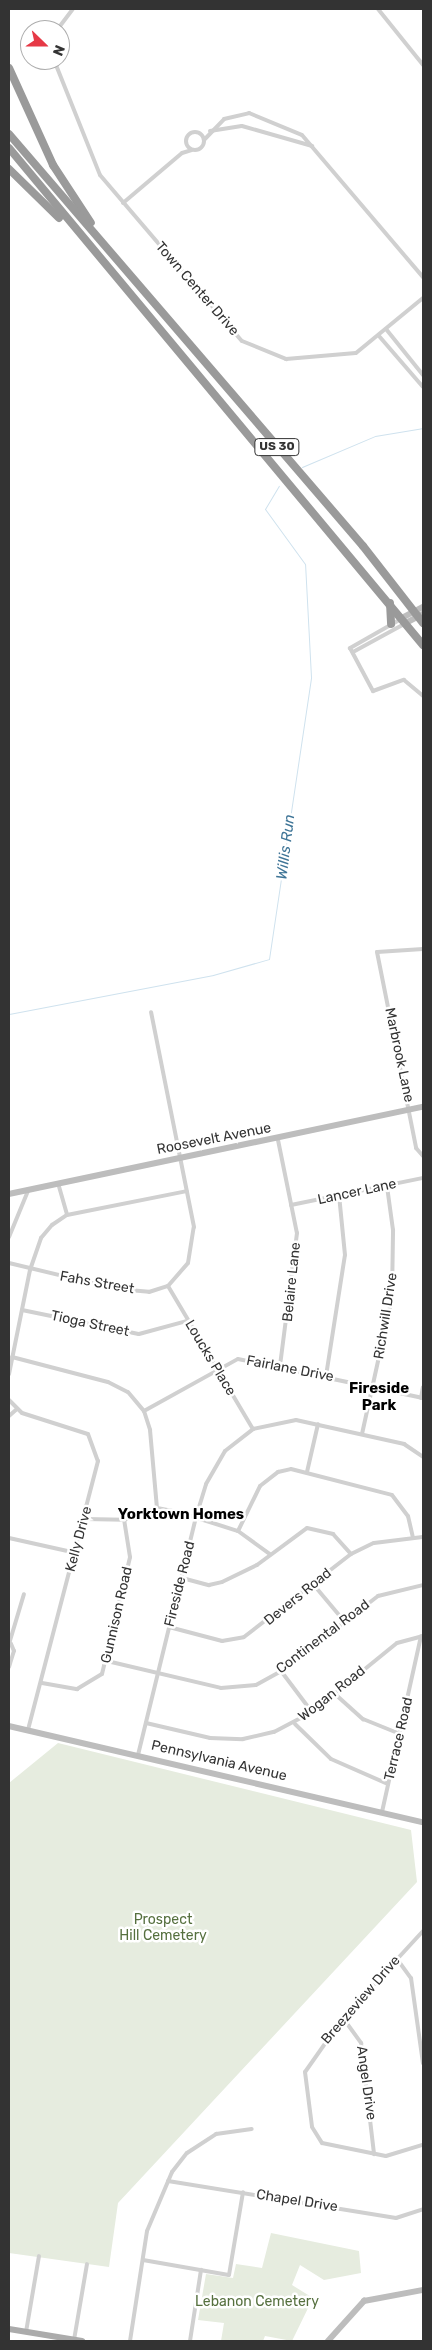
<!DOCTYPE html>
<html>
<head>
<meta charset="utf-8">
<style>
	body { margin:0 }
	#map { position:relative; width:432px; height:2350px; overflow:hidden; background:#fff; font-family:Rubik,sans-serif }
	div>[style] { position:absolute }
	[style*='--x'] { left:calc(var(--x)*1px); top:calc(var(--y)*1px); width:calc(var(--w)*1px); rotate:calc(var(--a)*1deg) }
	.green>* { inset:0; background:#e6ecdf }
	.stream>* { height:1px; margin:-0.5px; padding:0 0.5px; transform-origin:0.5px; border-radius:0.5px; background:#cfe2ee }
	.street>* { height:4px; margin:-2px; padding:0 2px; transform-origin:2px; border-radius:2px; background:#d0d0d0 }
	.street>.ring { margin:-2px; padding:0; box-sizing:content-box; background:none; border:4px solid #d0d0d0; border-radius:50% }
	.secondary>* { height:5.5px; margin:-2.75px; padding:0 2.75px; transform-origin:2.75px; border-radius:2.75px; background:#bdbdbd }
	.primary>* { height:6px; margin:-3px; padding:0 3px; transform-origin:3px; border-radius:3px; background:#ababab }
	.highway>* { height:8px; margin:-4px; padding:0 4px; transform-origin:4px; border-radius:4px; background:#9a9a9a }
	span { translate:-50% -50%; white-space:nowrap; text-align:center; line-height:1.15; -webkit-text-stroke:5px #fff; paint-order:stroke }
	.shield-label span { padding:1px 4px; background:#fff; border:1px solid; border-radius:4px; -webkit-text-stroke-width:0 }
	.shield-label { font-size:12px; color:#333; font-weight:700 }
	.street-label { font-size:14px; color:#333 }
	.park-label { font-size:14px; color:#56703f }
	.water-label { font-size:15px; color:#3f7597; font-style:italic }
	.neighbourhood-label { font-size:15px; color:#000; font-weight:700 }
	.frame { position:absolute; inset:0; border:10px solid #333; pointer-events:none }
	.north { position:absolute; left:20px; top:20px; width:50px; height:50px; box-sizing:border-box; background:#fff; border:1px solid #adadad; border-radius:50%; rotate:112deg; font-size:14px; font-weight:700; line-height:20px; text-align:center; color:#333 }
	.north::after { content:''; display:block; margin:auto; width:18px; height:22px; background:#e63946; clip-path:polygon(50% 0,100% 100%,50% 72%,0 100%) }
</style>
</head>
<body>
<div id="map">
	<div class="green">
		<div style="clip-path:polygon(58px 1743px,411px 1830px,417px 1882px,118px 2203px,109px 2267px,9px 2253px,9px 1783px)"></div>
		<div style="clip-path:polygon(271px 2233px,359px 2251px,361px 2273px,324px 2280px,300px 2265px,292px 2285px,313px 2298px,292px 2341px,265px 2336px,263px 2341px,221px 2341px,224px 2323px,198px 2320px,206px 2274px,233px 2278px,236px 2264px,262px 2268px)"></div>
	</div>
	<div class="stream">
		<div style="--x:302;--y:467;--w:79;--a:-23"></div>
		<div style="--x:375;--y:436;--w:49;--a:-9.5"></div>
		<div style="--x:9;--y:1014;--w:208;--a:-10.8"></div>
		<div style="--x:213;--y:975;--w:58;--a:-15.9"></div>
		<div style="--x:269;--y:959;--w:285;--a:-81.5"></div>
		<div style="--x:311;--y:677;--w:113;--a:-93"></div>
		<div style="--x:305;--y:564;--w:68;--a:-126"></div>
		<div style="--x:265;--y:509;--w:27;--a:-59"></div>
	</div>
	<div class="street">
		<div style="--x:378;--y:9;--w:72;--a:51.2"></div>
		<div style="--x:57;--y:30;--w:26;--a:-53"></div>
		<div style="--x:54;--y:60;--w:124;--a:68.2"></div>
		<div style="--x:100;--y:175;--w:218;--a:49.5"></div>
		<div style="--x:242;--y:341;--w:48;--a:22.2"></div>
		<div style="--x:286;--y:359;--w:70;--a:-4.9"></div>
		<div style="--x:356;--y:353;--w:87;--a:-39.4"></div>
		<div style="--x:210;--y:131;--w:32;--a:-9"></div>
		<div style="--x:242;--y:126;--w:73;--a:15.9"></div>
		<div class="ring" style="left:186px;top:132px;width:14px;height:14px"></div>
		<div style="--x:204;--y:140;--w:29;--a:-46"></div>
		<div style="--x:224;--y:119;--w:26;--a:-13"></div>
		<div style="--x:249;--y:113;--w:57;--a:22.5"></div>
		<div style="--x:302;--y:135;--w:187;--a:49.6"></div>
		<div style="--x:123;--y:203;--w:77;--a:-40.3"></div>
		<div style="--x:182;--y:153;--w:10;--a:-17"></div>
		<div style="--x:386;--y:329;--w:59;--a:51.2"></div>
		<div style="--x:379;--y:336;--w:67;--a:49.2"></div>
		<div style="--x:401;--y:619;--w:59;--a:150.4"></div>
		<div style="--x:350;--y:648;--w:49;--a:61.9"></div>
		<div style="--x:373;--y:691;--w:33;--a:-20"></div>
		<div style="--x:404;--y:680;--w:25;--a:40"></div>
		<div style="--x:353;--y:652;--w:60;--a:-28.7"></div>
		<div style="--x:423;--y:949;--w:46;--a:176.3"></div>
		<div style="--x:377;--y:952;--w:200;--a:78.7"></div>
		<div style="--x:416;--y:1148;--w:11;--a:49"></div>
		<div style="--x:278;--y:1140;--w:95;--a:78.5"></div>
		<div style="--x:297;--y:1233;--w:133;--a:97.3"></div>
		<div style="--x:58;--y:1183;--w:33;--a:74"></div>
		<div style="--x:291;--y:1205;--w:135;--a:-11.6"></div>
		<div style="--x:9;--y:1237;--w:50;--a:-67.6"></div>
		<div style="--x:9;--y:1263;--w:111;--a:13.5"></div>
		<div style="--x:117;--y:1289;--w:32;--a:5"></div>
		<div style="--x:149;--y:1292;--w:20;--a:-18"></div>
		<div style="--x:168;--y:1286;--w:30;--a:-49"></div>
		<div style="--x:188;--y:1263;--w:36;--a:-81"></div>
		<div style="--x:194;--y:1227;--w:219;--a:-101.3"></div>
		<div style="--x:168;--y:1286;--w:166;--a:59.3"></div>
		<div style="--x:22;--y:1310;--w:119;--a:11.6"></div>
		<div style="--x:139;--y:1334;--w:50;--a:-15.2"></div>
		<div style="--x:12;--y:1357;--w:99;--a:14.6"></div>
		<div style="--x:108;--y:1382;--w:22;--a:27"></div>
		<div style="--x:128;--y:1392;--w:25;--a:50"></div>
		<div style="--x:144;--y:1411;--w:20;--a:72"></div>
		<div style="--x:150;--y:1430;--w:78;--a:84.9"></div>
		<div style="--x:9;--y:1374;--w:106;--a:-78.6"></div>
		<div style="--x:30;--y:1270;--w:34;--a:-71"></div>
		<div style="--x:41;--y:1238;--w:17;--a:-50"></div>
		<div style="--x:52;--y:1225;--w:18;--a:-34"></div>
		<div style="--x:67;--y:1215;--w:122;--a:-11.3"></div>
		<div style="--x:326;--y:1376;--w:122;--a:-81.1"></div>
		<div style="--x:345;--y:1255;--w:60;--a:-95.7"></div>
		<div style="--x:421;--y:1398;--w:11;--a:-80"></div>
		<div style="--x:9;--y:1400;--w:18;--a:45"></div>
		<div style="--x:22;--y:1413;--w:69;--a:17.7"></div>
		<div style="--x:88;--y:1434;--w:29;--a:70"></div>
		<div style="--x:98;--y:1461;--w:278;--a:104.6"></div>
		<div style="--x:144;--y:1411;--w:107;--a:-29"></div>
		<div style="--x:238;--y:1359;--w:189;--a:11.9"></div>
		<div style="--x:9;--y:1416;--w:9;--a:-41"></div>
		<div style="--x:362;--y:1434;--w:140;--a:-77.6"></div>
		<div style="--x:392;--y:1297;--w:67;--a:-89.1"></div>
		<div style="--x:393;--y:1230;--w:44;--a:-97.8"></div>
		<div style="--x:307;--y:1472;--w:49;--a:-77.1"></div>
		<div style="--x:85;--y:1519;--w:39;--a:1"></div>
		<div style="--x:124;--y:1520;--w:35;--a:-20"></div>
		<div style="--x:157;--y:1508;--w:21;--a:11"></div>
		<div style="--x:178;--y:1512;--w:63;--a:17.6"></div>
		<div style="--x:238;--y:1531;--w:39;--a:36"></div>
		<div style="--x:238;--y:1531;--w:50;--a:-63.9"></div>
		<div style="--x:260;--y:1486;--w:23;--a:-38"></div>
		<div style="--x:278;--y:1472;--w:13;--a:-13"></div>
		<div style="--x:291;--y:1469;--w:104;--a:14.4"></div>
		<div style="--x:392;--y:1495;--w:26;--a:53"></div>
		<div style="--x:408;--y:1516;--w:22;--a:77"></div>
		<div style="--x:9;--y:1538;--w:69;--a:12.6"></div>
		<div style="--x:182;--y:1578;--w:28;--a:15"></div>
		<div style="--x:209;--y:1585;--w:13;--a:-13"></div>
		<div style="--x:222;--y:1582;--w:39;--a:-26"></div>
		<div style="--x:257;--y:1565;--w:62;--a:-36.5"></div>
		<div style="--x:307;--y:1528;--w:27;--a:13"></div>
		<div style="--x:333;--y:1534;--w:27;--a:48"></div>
		<div style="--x:313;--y:1584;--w:48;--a:50"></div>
		<div style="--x:169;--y:1627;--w:55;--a:14.8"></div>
		<div style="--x:222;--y:1641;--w:22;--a:-10"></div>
		<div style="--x:244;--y:1637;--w:135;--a:-37.8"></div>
		<div style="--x:351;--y:1554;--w:25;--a:-26"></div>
		<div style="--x:374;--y:1543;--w:49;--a:-7"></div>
		<div style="--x:9;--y:1644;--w:52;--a:-73.3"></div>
		<div style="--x:107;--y:1661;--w:117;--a:13.3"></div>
		<div style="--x:221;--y:1688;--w:35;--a:-5"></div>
		<div style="--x:256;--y:1685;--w:29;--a:-29"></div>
		<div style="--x:281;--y:1671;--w:123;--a:-37.7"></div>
		<div style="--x:378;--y:1596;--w:46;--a:-13.7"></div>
		<div style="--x:9;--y:1667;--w:17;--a:-73"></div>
		<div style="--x:14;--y:1651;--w:8;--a:-113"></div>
		<div style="--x:281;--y:1671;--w:51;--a:52.9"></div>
		<div style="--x:42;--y:1683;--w:36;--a:10"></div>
		<div style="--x:77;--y:1689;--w:29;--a:-31"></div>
		<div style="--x:102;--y:1674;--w:120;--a:-76.5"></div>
		<div style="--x:130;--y:1557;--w:37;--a:-99"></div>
		<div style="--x:335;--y:1694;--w:38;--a:42"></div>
		<div style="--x:363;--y:1719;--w:40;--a:22"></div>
		<div style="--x:146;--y:1723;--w:66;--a:13.2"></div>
		<div style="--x:210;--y:1738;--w:33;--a:2"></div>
		<div style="--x:243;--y:1739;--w:32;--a:-13"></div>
		<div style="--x:274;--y:1732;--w:43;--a:-27.8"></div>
		<div style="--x:312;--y:1712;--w:109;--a:-39.1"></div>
		<div style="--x:397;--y:1643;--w:27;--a:-15"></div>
		<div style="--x:295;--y:1724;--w:50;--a:44.2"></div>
		<div style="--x:331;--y:1759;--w:62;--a:23.7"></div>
		<div style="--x:138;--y:1755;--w:245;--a:-76.3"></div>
		<div style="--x:196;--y:1517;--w:34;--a:-73"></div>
		<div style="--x:206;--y:1484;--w:38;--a:-60"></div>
		<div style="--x:225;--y:1451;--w:36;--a:-38"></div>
		<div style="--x:253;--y:1429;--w:44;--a:-11.8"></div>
		<div style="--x:296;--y:1420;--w:111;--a:12.5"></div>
		<div style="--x:404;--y:1444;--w:23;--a:34"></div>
		<div style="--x:382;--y:1812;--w:180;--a:-77.5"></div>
		<div style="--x:423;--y:1931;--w:118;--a:132.6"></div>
		<div style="--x:343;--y:2018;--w:66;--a:125.1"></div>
		<div style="--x:305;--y:2072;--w:55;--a:82.7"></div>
		<div style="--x:312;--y:2127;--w:19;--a:58"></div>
		<div style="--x:322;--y:2143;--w:65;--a:11.5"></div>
		<div style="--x:386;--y:2156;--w:39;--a:-17"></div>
		<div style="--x:397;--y:1959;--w:24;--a:54"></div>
		<div style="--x:411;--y:1978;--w:86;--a:82"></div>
		<div style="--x:343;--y:2018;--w:31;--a:54"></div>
		<div style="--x:361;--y:2043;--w:112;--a:83.3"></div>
		<div style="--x:168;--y:2181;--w:231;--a:9.2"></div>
		<div style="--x:396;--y:2218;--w:28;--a:-18"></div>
		<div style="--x:143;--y:2260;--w:87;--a:9.9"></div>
		<div style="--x:229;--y:2275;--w:84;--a:-80.4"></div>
		<div style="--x:26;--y:2332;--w:77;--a:-80.3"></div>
		<div style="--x:74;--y:2340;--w:77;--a:-80.3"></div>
		<div style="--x:130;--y:2341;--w:111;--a:-81.2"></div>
		<div style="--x:147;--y:2231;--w:64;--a:-67"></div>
		<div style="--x:172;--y:2172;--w:24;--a:-52"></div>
		<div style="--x:187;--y:2153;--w:35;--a:-33"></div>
		<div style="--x:216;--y:2134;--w:36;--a:-8"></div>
		<div style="--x:190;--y:2341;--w:72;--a:-81.2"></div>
	</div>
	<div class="secondary">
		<div style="--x:404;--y:617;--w:21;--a:-28"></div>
		<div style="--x:408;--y:622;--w:17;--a:-28"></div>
		<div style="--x:9;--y:1194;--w:423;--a:-11.9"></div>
		<div style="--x:9;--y:1726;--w:425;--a:13.1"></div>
		<div style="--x:328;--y:2341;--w:54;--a:-48"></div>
		<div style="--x:364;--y:2301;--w:60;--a:-10.6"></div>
	</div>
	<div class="primary">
		<div style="--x:9;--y:2329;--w:74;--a:9.3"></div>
	</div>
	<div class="highway">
		<div style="--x:9;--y:68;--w:107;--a:65.6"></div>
		<div style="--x:53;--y:165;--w:69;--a:56.8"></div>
		<div style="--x:9;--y:134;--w:543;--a:49.33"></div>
		<div style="--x:363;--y:546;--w:98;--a:52.1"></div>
		<div style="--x:9;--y:148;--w:647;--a:50.21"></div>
		<div style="--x:9;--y:169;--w:70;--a:44.4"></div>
		<div style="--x:390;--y:603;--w:21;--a:87"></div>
	</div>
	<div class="shield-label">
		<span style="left:277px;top:447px">US 30</span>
	</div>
	<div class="street-label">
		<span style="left:197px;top:289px;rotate:49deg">Town Center Drive</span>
		<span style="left:399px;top:1055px;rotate:78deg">Marbrook Lane</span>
		<span style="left:214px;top:1139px;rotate:-11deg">Roosevelt Avenue</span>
		<span style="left:357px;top:1192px;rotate:-12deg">Lancer Lane</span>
		<span style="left:292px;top:1282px;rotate:-84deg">Belaire Lane</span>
		<span style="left:97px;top:1283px;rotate:10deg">Fahs Street</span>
		<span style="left:386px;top:1316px;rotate:-81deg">Richwill Drive</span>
		<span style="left:90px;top:1324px;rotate:12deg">Tioga Street</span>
		<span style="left:210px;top:1358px;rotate:59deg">Loucks Place</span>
		<span style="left:290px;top:1369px;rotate:11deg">Fairlane Drive</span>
		<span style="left:79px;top:1539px;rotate:-75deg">Kelly Drive</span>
		<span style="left:180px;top:1584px;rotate:-76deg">Fireside Road</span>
		<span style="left:298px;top:1597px;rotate:-39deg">Devers Road</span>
		<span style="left:117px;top:1615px;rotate:-77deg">Gunnison Road</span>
		<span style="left:323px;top:1637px;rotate:-37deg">Continental Road</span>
		<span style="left:332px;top:1694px;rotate:-38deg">Wogan Road</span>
		<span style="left:399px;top:1739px;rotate:-77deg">Terrace Road</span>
		<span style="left:219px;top:1761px;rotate:13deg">Pennsylvania Avenue</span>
		<span style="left:361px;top:2000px;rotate:-49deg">Breezeview Drive</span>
		<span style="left:366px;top:2083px;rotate:82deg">Angel Drive</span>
		<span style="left:297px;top:2201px;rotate:9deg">Chapel Drive</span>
	</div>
	<div class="park-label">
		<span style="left:163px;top:1928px">Prospect<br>Hill Cemetery</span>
		<span style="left:257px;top:2302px">Lebanon Cemetery</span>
	</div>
	<div class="water-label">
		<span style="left:286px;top:847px;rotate:-83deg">Willis Run</span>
	</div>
	<div class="neighbourhood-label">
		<span style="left:379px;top:1397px">Fireside<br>Park</span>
		<span style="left:181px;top:1515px">Yorktown Homes</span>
	</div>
	<div class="frame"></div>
	<div class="north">N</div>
</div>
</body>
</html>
